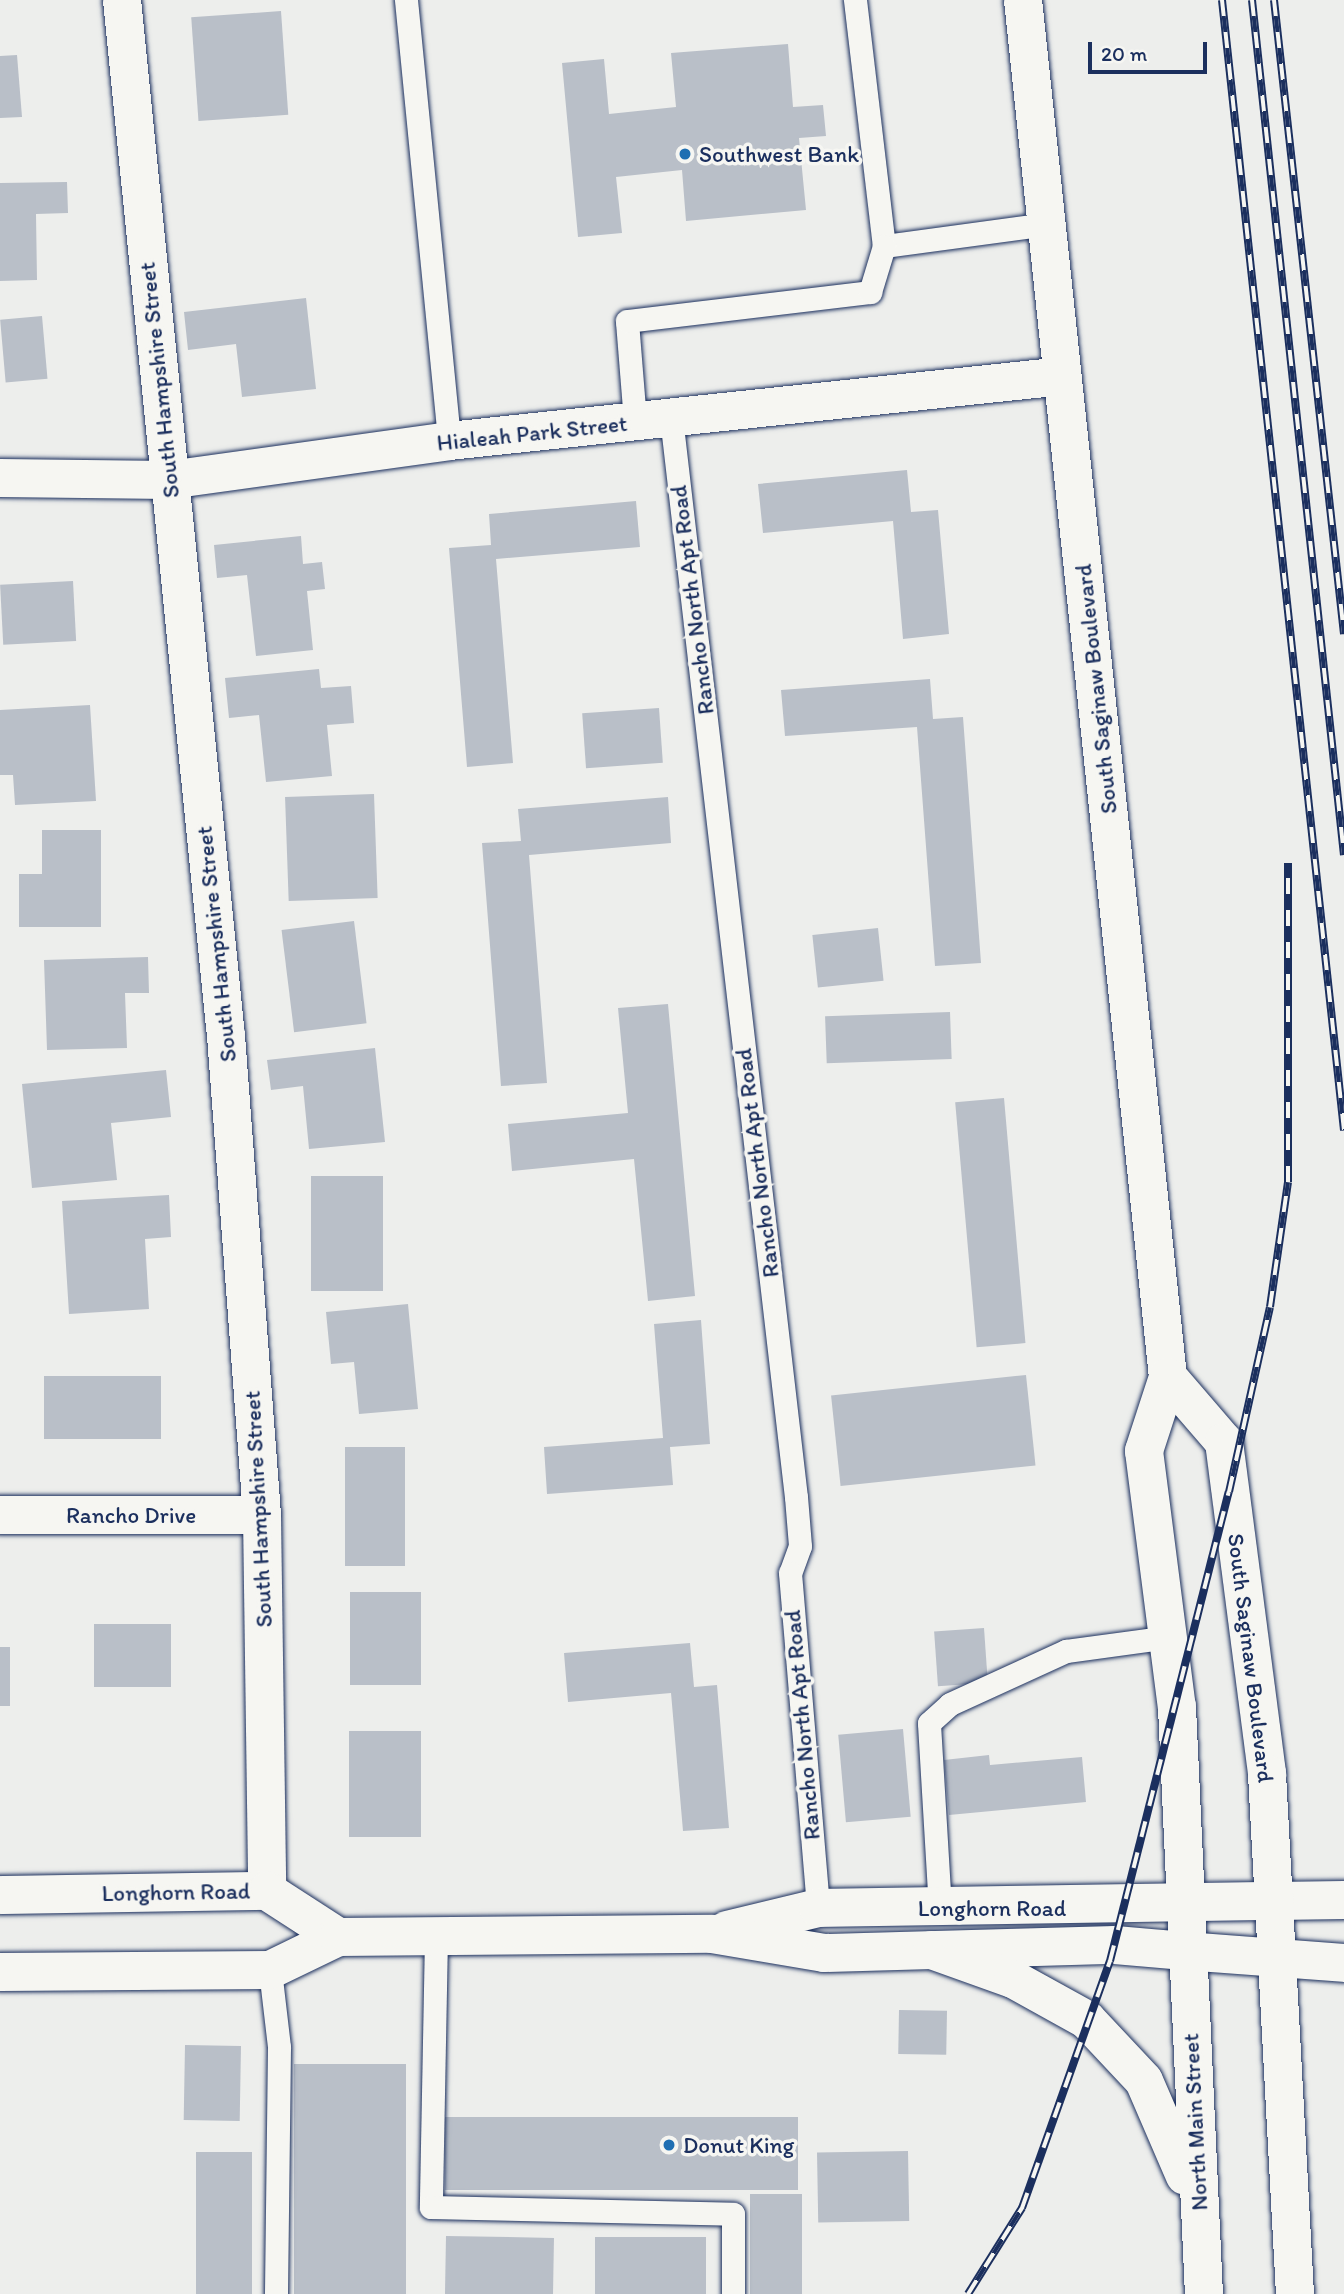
<!DOCTYPE html>
<html>
<head>
<meta charset="utf-8">
<style>
	body { margin:0 }
	#map { position:relative; width:1344px; height:2294px; overflow:hidden; background:#edeeec; font-family:Itim,sans-serif }
	div>[style] { position:absolute }
	[style*='--x'] { left:calc(var(--x)*1px); top:calc(var(--y)*1px); width:calc(var(--w)*1px); rotate:calc(var(--a)*1deg) }
	.building>* { inset:0; background:#b9bfc8; transform-origin:0 0 }
	.roads { filter:drop-shadow(0 0 2px #1b2f5e) drop-shadow(0 0 2px #1b2f5e) }
	.service>* { height:23px; margin:-11.5px; padding:0 11.5px; transform-origin:11.5px; border-radius:11.5px; background:#f6f6f2 }
	.minor>* { height:38px; margin:-19px; padding:0 19px; transform-origin:19px; border-radius:19px; background:#f6f6f2 }
	.tertiary>* { height:38px; margin:-19px; padding:0 19px; transform-origin:19px; border-radius:19px; background:#f6f6f2 }
	.secondary>* { height:38px; margin:-19px; padding:0 19px; transform-origin:19px; border-radius:19px; background:#f6f6f2 }
	.primary>* { height:38px; margin:-19px; padding:0 19px; transform-origin:19px; border-radius:19px; background:#f6f6f2 }
	.rail>* { height:8px; margin-top:-4px; transform-origin:0; background:repeating-linear-gradient(90deg,#f6f6f2 0 16px,#1b2f5e 0 32px); box-sizing:border-box; border-block:2px solid #1b2f5e }
	.dots>* { width:19px; height:19px; translate:-50% -50%; box-sizing:border-box; border:4px solid #f6f6f2; border-radius:50% }
	span { translate:-50% -50%; white-space:nowrap; text-align:center; line-height:1.15; -webkit-text-stroke:7px #f6f6f2; paint-order:stroke }
	.poi-label { font-size:23px; color:#1b2f5e }
	.left { translate:0 -50%; text-align:left }
	.street-label { font-size:23px; color:#1b2f5e }
	.scale { position:absolute; left:1088px; top:42px; width:119px; height:32px; box-sizing:border-box; border:4px solid #1b2f5e; border-top:0; padding-left:9px; font-size:21px; line-height:24px; white-space:nowrap; color:#1b2f5e; -webkit-text-stroke:5px #f6f6f2; paint-order:stroke }
</style>
</head>
<body>
<div id="map">
	<div class="building">
		<div style="left:281px;top:11px;width:104px;height:90px;rotate:86deg"></div>
		<div style="clip-path:polygon(788px 44px,793px 107px,823px 105px,826px 136px,799px 138px,806px 210px,686px 221px,682px 170px,616px 177px,622px 233px,578px 237px,562px 63px,604px 59px,609px 114px,676px 107px,671px 53px)"></div>
		<div style="clip-path:polygon(17px 55px,22px 117px,0 118px,0 56px)"></div>
		<div style="clip-path:polygon(67px 182px,68px 213px,36px 214px,37px 280px,0 281px,0 183px)"></div>
		<div style="clip-path:polygon(306px 298px,316px 389px,242px 397px,236px 344px,188px 350px,184px 312px)"></div>
		<div style="left:42px;top:316px;width:63px;height:42px;rotate:85deg"></div>
		<div style="clip-path:polygon(907px 470px,911px 512px,938px 510px,949px 634px,903px 639px,893px 521px,763px 533px,758px 484px)"></div>
		<div style="clip-path:polygon(636px 501px,640px 547px,496px 559px,513px 763px,467px 767px,449px 548px,491px 545px,489px 514px)"></div>
		<div style="clip-path:polygon(301px 536px,303px 564px,322px 562px,325px 589px,307px 591px,313px 650px,256px 656px,247px 575px,217px 578px,214px 545px)"></div>
		<div style="left:73px;top:581px;width:60px;height:73px;rotate:87deg"></div>
		<div style="clip-path:polygon(319px 669px,321px 688px,351px 686px,354px 723px,327px 725px,332px 776px,266px 782px,259px 715px,229px 718px,225px 678px)"></div>
		<div style="clip-path:polygon(930px 679px,933px 719px,963px 717px,981px 963px,935px 966px,917px 727px,785px 736px,781px 690px)"></div>
		<div style="clip-path:polygon(90px 705px,96px 801px,15px 805px,13px 775px,0 775px,0 710px)"></div>
		<div style="left:659px;top:708px;width:55px;height:77px;rotate:86deg"></div>
		<div style="left:374px;top:794px;width:104px;height:89px;rotate:88deg"></div>
		<div style="clip-path:polygon(668px 797px,671px 843px,529px 855px,547px 1083px,501px 1086px,482px 843px,521px 841px,518px 809px)"></div>
		<div style="clip-path:polygon(42px 830px,101px 830px,101px 927px,19px 927px,19px 874px,42px 874px)"></div>
		<div style="left:354px;top:921px;width:103px;height:73px;rotate:83deg"></div>
		<div style="left:878px;top:928px;width:53px;height:66px;rotate:84deg"></div>
		<div style="clip-path:polygon(148px 957px,149px 993px,125px 993px,127px 1048px,47px 1050px,44px 960px)"></div>
		<div style="clip-path:polygon(668px 1004px,695px 1296px,648px 1301px,634px 1159px,512px 1171px,508px 1124px,628px 1113px,618px 1008px)"></div>
		<div style="left:950px;top:1012px;width:47px;height:125px;rotate:88deg"></div>
		<div style="clip-path:polygon(375px 1048px,385px 1142px,309px 1149px,303px 1086px,271px 1090px,267px 1060px)"></div>
		<div style="clip-path:polygon(166px 1070px,171px 1117px,111px 1123px,117px 1180px,32px 1188px,22px 1084px)"></div>
		<div style="left:1004px;top:1098px;width:246px;height:49px;rotate:85deg"></div>
		<div style="left:311px;top:1176px;width:72px;height:115px"></div>
		<div style="clip-path:polygon(169px 1195px,171px 1237px,145px 1239px,149px 1309px,69px 1314px,62px 1201px)"></div>
		<div style="clip-path:polygon(408px 1304px,418px 1409px,359px 1414px,354px 1362px,331px 1364px,326px 1312px)"></div>
		<div style="clip-path:polygon(701px 1320px,710px 1444px,670px 1447px,673px 1485px,547px 1494px,544px 1447px,663px 1438px,654px 1324px)"></div>
		<div style="left:1026px;top:1375px;width:91px;height:196px;rotate:84deg"></div>
		<div style="left:161px;top:1376px;width:63px;height:117px;rotate:90deg"></div>
		<div style="left:345px;top:1447px;width:60px;height:119px"></div>
		<div style="left:350px;top:1592px;width:71px;height:93px"></div>
		<div style="left:171px;top:1624px;width:63px;height:77px;rotate:90deg"></div>
		<div style="left:984px;top:1628px;width:55px;height:50px;rotate:86deg"></div>
		<div style="clip-path:polygon(690px 1643px,694px 1687px,717px 1685px,729px 1828px,683px 1831px,671px 1693px,568px 1702px,564px 1653px)"></div>
		<div style="left:0;top:1647px;width:10px;height:59px"></div>
		<div style="left:903px;top:1729px;width:88px;height:65px;rotate:85deg"></div>
		<div style="left:349px;top:1731px;width:72px;height:106px"></div>
		<div style="clip-path:polygon(989px 1755px,990px 1765px,1082px 1757px,1086px 1802px,949px 1815px,944px 1760px)"></div>
		<div style="left:899px;top:2010px;width:48px;height:44px;rotate:1deg"></div>
		<div style="left:185px;top:2045px;width:56px;height:75px;rotate:1deg"></div>
		<div style="left:294px;top:2064px;width:112px;height:230px"></div>
		<div style="left:445px;top:2117px;width:353px;height:73px"></div>
		<div style="left:908px;top:2151px;width:70px;height:91px;rotate:89deg"></div>
		<div style="left:252px;top:2152px;width:142px;height:56px;rotate:90deg"></div>
		<div style="left:750px;top:2194px;width:52px;height:100px"></div>
		<div style="left:446px;top:2236px;width:108px;height:58px;rotate:1deg"></div>
		<div style="left:595px;top:2237px;width:111px;height:57px"></div>
	</div>
	<div class="roads">
		<div class="service">
			<div style="--x:406;--y:0;--w:443;--a:84.4"></div>
			<div style="--x:855;--y:0;--w:248;--a:83.3"></div>
			<div style="--x:884;--y:246;--w:164;--a:-7.7"></div>
			<div style="--x:671;--y:417;--w:1087;--a:83.4"></div>
			<div style="--x:796;--y:1497;--w:49;--a:85.3"></div>
			<div style="--x:800;--y:1546;--w:29;--a:110"></div>
			<div style="--x:790;--y:1573;--w:336;--a:85.2"></div>
			<div style="--x:635;--y:421;--w:100;--a:-94.6"></div>
			<div style="--x:627;--y:321;--w:245;--a:-6.8"></div>
			<div style="--x:870;--y:292;--w:48;--a:-73.1"></div>
			<div style="--x:940;--y:1909;--w:186;--a:-93.4"></div>
			<div style="--x:929;--y:1723;--w:28;--a:-42"></div>
			<div style="--x:950;--y:1704;--w:128;--a:-24.6"></div>
			<div style="--x:1066;--y:1651;--w:103;--a:-7.8"></div>
			<div style="--x:436;--y:1937;--w:270;--a:91.1"></div>
			<div style="--x:431;--y:2207;--w:302;--a:1.3"></div>
			<div style="--x:733;--y:2214;--w:80;--a:90"></div>
			<div style="--x:270;--y:1970;--w:78;--a:83.3"></div>
			<div style="--x:279;--y:2047;--w:247;--a:90.7"></div>
		</div>
		<div class="minor">
			<div style="--x:122;--y:0;--w:1041;--a:84.27"></div>
			<div style="--x:226;--y:1036;--w:480;--a:85.7"></div>
			<div style="--x:262;--y:1515;--w:376;--a:89.2"></div>
			<div style="--x:0;--y:478;--w:169;--a:0.7"></div>
			<div style="--x:169;--y:480;--w:283;--a:-7.9"></div>
			<div style="--x:449;--y:441;--w:617;--a:-6.04"></div>
			<div style="--x:0;--y:1515;--w:262;--a:0"></div>
		</div>
		<div class="tertiary">
			<div style="--x:1275;--y:1901;--w:69;--a:-0.8"></div>
			<div style="--x:1185;--y:1951;--w:159;--a:4.3"></div>
		</div>
		<div class="secondary">
			<div style="--x:0;--y:1895;--w:267;--a:-0.9"></div>
			<div style="--x:267;--y:1891;--w:85;--a:32.9"></div>
			<div style="--x:727;--y:1930;--w:94;--a:-13.6"></div>
			<div style="--x:818;--y:1908;--w:457;--a:-0.9"></div>
			<div style="--x:0;--y:1972;--w:270;--a:-0.4"></div>
			<div style="--x:270;--y:1970;--w:76;--a:-25.9"></div>
			<div style="--x:338;--y:1937;--w:374;--a:-0.5"></div>
			<div style="--x:712;--y:1934;--w:114;--a:9.6"></div>
			<div style="--x:824;--y:1953;--w:291;--a:-1.6"></div>
			<div style="--x:1115;--y:1945;--w:70;--a:4.9"></div>
		</div>
		<div class="primary">
			<div style="--x:1023;--y:0;--w:1385;--a:83.99"></div>
			<div style="--x:1168;--y:1377;--w:78;--a:108"></div>
			<div style="--x:1144;--y:1451;--w:258;--a:82.7"></div>
			<div style="--x:1177;--y:1707;--w:588;--a:87.37"></div>
			<div style="--x:1168;--y:1377;--w:86;--a:49.3"></div>
			<div style="--x:1224;--y:1442;--w:335;--a:82.6"></div>
			<div style="--x:1267;--y:1774;--w:521;--a:86.92"></div>
			<div style="--x:932;--y:1950;--w:86;--a:19.7"></div>
			<div style="--x:1013;--y:1979;--w:85;--a:29"></div>
			<div style="--x:1087;--y:2020;--w:83;--a:46.9"></div>
			<div style="--x:1144;--y:2081;--w:103;--a:66.7"></div>
		</div>
	</div>
	<div class="rail">
		<div style="--x:1222;--y:0;--w:1137;--a:83.84"></div>
		<div style="--x:1252;--y:0;--w:860;--a:83.86"></div>
		<div style="--x:1274;--y:0;--w:638;--a:83.7"></div>
		<div style="--x:968;--y:2294;--w:102;--a:-57.9"></div>
		<div style="--x:1022;--y:2208;--w:262;--a:-70.4"></div>
		<div style="--x:1110;--y:1961;--w:484;--a:-75.8"></div>
		<div style="--x:1229;--y:1492;--w:189;--a:-77.5"></div>
		<div style="--x:1270;--y:1307;--w:126;--a:-81.8"></div>
		<div style="--x:1288;--y:1182;--w:319;--a:-90"></div>
	</div>
	<div class="dots">
		<div style="left:685px;top:154px;background:#1f6fb2"></div>
		<div style="left:669px;top:2145px;background:#1f6fb2"></div>
	</div>
	<div class="poi-label">
		<span class="left" style="left:699px;top:154px">Southwest Bank</span>
		<span class="left" style="left:683px;top:2145px">Donut King</span>
	</div>
	<div class="street-label">
		<span style="left:159px;top:380px;rotate:-96deg">South Hampshire Street</span>
		<span style="left:532px;top:433px;rotate:-6deg">Hialeah Park Street</span>
		<span style="left:692px;top:600px;rotate:-97deg">Rancho North Apt Road</span>
		<span style="left:1096px;top:689px;rotate:-96deg">South Saginaw Boulevard</span>
		<span style="left:216px;top:944px;rotate:-96deg">South Hampshire Street</span>
		<span style="left:757px;top:1163px;rotate:-97deg">Rancho North Apt Road</span>
		<span style="left:258px;top:1509px;rotate:-93deg">South Hampshire Street</span>
		<span style="left:131px;top:1515px">Rancho Drive</span>
		<span style="left:1251px;top:1658px;rotate:83deg">South Saginaw Boulevard</span>
		<span style="left:802px;top:1725px;rotate:-95deg">Rancho North Apt Road</span>
		<span style="left:176px;top:1892px;rotate:-1deg">Longhorn Road</span>
		<span style="left:992px;top:1908px">Longhorn Road</span>
		<span style="left:1195px;top:2122px;rotate:-93deg">North Main Street</span>
	</div>
	<div class="scale">20 m</div>
</div>
</body>
</html>
